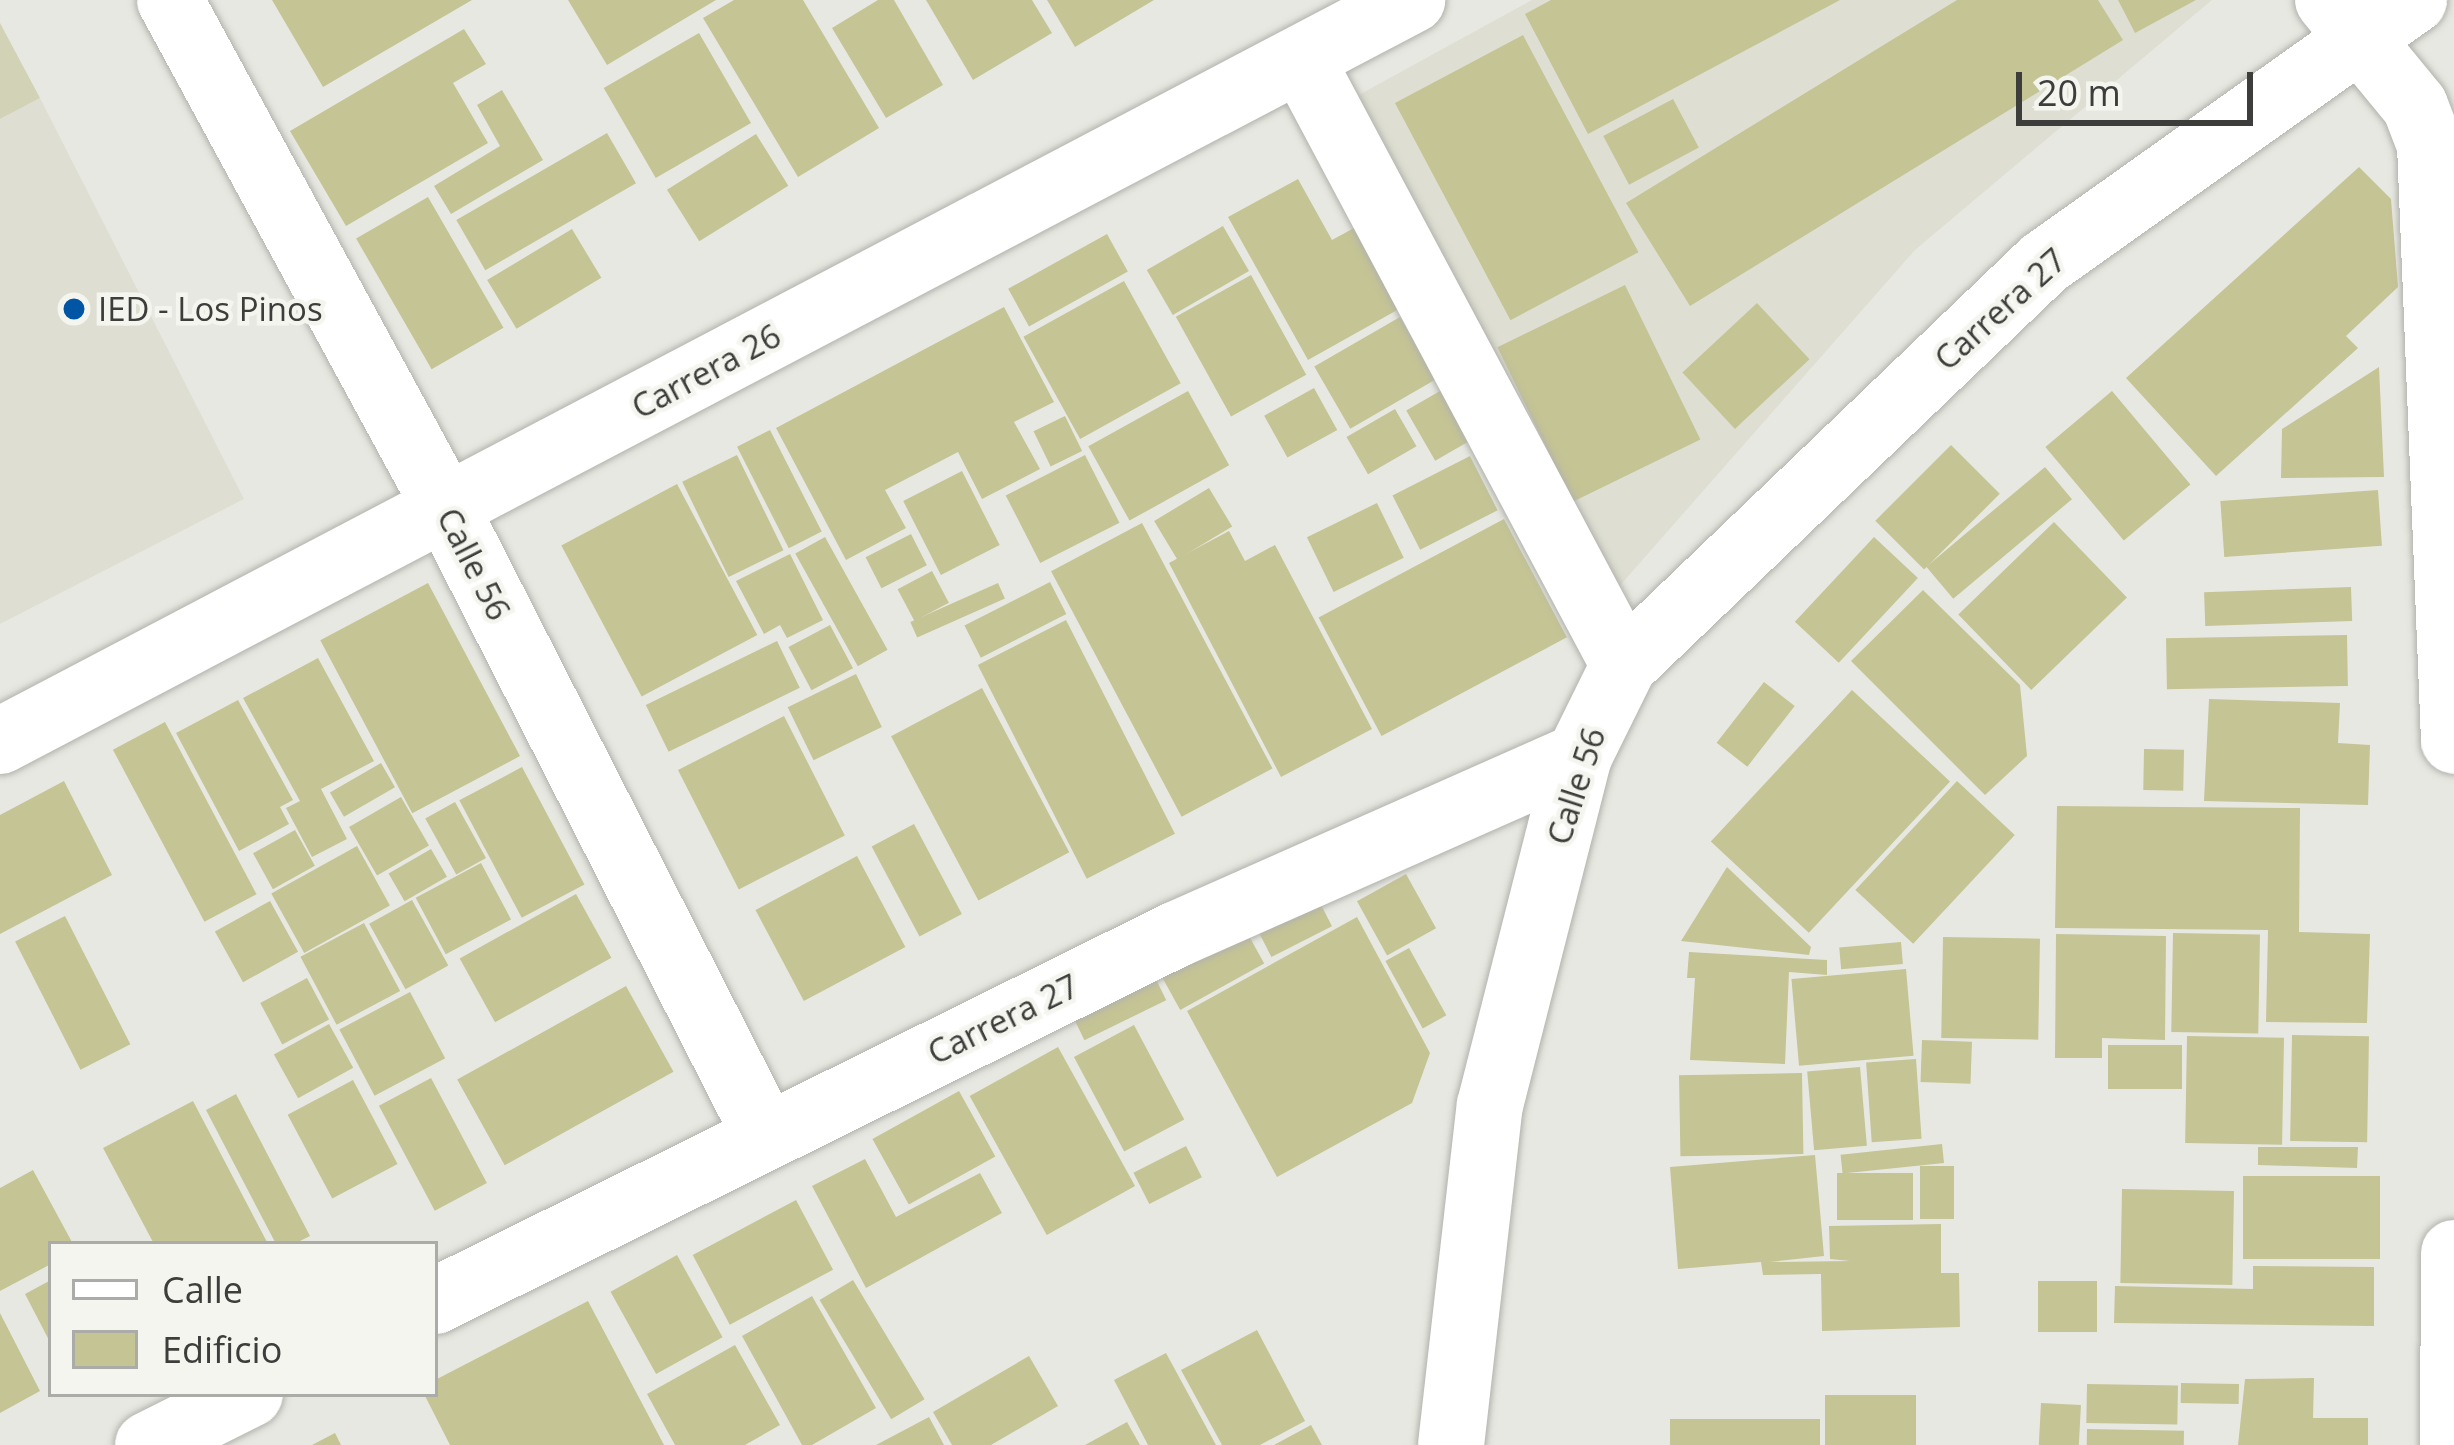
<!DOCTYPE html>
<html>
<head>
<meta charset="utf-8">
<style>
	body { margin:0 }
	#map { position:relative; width:2454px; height:1445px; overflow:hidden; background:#e8e8e2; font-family:"Open Sans",sans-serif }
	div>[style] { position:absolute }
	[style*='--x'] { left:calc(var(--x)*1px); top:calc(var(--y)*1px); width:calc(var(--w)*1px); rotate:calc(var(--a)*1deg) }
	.built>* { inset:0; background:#dedfd2 }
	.green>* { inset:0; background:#d2d2b6 }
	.building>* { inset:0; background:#c5c495; transform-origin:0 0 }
	.roads { filter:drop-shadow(0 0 3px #b2b2ad) drop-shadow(0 0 3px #b2b2ad) }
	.minor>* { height:66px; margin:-33px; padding:0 33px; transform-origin:33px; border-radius:33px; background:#fff }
	.dots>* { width:33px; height:33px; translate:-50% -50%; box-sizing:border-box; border:6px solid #f5f5f0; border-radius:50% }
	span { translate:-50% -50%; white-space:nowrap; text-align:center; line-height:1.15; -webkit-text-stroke:9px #f5f5f0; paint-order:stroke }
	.poi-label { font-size:33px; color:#3d3d3b }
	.left { translate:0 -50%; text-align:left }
	.street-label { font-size:33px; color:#3d3d3b }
	.legend { position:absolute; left:48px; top:1241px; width:390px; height:156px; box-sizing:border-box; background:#f5f5f0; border:3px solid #ababa8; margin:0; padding:15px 21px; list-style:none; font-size:36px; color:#3d3d3b }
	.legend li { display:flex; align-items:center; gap:24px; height:60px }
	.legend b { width:60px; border:3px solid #ababa8 }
	.scale { position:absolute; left:2016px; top:72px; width:237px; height:54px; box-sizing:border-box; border:6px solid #3d3d3b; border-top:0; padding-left:15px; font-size:36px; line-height:42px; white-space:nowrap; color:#3d3d3b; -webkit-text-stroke:9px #f5f5f0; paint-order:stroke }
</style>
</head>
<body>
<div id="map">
	<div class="built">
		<div style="clip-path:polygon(1532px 0,2212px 0,1915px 250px,1602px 606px,1344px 103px)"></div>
		<div style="clip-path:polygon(40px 98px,244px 499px,0 624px,0 119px)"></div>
	</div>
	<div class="green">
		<div style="clip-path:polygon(0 23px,40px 98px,0 119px)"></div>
	</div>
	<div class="building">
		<div style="clip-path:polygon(272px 0,472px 0,323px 87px)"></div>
		<div style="clip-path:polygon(568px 0,716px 0,607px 65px)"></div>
		<div style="clip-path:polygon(734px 0,803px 0,879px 128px,798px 177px,703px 18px)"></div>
		<div style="clip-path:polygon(878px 0,894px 0,943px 85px,886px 118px,832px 28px)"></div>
		<div style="clip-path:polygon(926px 0,1032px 0,1052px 33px,973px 80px)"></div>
		<div style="clip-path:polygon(1047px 0,1154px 0,1075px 47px)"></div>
		<div style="clip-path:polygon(1551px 0,1840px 0,1588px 134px,1525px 14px)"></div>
		<div style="clip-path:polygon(1957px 0,2098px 0,2123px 40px,1690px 306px,1626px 203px)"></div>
		<div style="clip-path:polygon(2118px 0,2196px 0,2135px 33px)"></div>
		<div style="clip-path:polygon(464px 29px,486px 64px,453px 83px,488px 143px,346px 226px,290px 131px)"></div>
		<div style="left:699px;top:33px;width:104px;height:110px;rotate:60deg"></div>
		<div style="left:1523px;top:35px;width:246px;height:145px;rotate:62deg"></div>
		<div style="clip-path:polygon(502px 90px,543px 160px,451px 214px,434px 186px,500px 146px,477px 105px)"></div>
		<div style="left:1673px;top:99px;width:55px;height:79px;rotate:62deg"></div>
		<div style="left:607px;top:133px;width:58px;height:174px;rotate:60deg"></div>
		<div style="left:756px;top:134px;width:61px;height:105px;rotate:58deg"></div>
		<div style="clip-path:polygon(2359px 167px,2391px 199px,2398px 287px,2346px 336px,2358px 348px,2216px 476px,2126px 378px)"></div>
		<div style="clip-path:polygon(1298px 179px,1332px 240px,1354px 228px,1399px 309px,1308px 360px,1228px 217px)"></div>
		<div style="left:428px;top:197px;width:151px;height:83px;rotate:60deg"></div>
		<div style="left:1223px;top:226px;width:52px;height:88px;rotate:60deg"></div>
		<div style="left:572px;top:229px;width:57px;height:99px;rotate:59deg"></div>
		<div style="left:1107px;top:234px;width:43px;height:113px;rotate:61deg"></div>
		<div style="left:1251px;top:275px;width:114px;height:86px;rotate:61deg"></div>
		<div style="left:1124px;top:281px;width:117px;height:115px;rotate:61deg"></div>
		<div style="left:1625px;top:285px;width:172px;height:142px;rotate:64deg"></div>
		<div style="left:1757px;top:303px;width:77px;height:102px;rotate:47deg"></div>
		<div style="clip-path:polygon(1004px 307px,1054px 402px,1014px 422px,1040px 469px,982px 499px,958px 452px,885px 490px,906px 528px,846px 560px,776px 428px)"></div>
		<div style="left:1400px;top:317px;width:72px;height:99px;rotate:60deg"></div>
		<div style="clip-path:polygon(2379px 367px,2384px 477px,2281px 478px,2282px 429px)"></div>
		<div style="left:1314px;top:388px;width:48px;height:57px;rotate:61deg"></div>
		<div style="left:1188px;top:391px;width:85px;height:114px;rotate:61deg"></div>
		<div style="left:1440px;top:391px;width:58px;height:39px;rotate:60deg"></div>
		<div style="left:2112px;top:391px;width:122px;height:87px;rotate:50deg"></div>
		<div style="left:1395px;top:409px;width:43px;height:56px;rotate:60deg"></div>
		<div style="left:1065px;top:416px;width:39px;height:35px;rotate:64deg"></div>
		<div style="left:770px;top:430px;width:114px;height:37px;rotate:63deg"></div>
		<div style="left:1951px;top:445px;width:69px;height:107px;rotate:45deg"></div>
		<div style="left:737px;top:455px;width:106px;height:61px;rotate:64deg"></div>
		<div style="left:1085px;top:455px;width:76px;height:89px;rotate:63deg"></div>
		<div style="left:1470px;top:456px;width:61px;height:87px;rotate:63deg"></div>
		<div style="left:2045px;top:467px;width:42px;height:155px;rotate:50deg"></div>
		<div style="left:962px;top:471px;width:83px;height:66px;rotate:63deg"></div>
		<div style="left:677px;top:484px;width:171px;height:131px;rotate:62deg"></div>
		<div style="left:1209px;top:488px;width:45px;height:64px;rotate:59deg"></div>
		<div style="left:2378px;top:490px;width:56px;height:158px;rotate:86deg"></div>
		<div style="left:1377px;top:503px;width:61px;height:78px;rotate:64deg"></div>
		<div style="left:1504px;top:519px;width:134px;height:210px;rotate:62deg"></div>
		<div style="left:2054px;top:522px;width:105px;height:133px;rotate:46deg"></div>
		<div style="left:1142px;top:523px;width:278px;height:103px;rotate:62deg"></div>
		<div style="clip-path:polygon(1229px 531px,1245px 561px,1275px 545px,1372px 729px,1281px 777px,1169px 563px)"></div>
		<div style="left:911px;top:534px;width:35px;height:51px;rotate:63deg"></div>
		<div style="left:825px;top:537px;width:129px;height:34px;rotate:61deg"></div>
		<div style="left:1874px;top:537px;width:60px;height:116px;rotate:43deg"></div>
		<div style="clip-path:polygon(790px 554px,823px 620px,787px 638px,780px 625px,764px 634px,736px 581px)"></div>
		<div style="left:932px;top:571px;width:36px;height:39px;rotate:62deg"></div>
		<div style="left:1050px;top:582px;width:36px;height:96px;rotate:63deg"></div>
		<div style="left:428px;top:583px;width:196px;height:122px;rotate:62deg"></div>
		<div style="left:998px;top:583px;width:17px;height:96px;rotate:66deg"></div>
		<div style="left:2351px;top:587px;width:34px;height:147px;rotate:88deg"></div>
		<div style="clip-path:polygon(1923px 590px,2020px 685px,2027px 756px,1985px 795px,1851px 661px)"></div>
		<div style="left:1066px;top:620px;width:240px;height:99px;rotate:63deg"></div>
		<div style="left:830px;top:625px;width:49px;height:47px;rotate:62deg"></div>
		<div style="left:2347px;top:635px;width:51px;height:181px;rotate:89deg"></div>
		<div style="left:777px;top:641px;width:52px;height:146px;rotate:64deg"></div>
		<div style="clip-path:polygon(318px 658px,374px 761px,321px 789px,347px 839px,312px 857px,286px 808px,300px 801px,243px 698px)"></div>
		<div style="left:856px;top:674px;width:59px;height:76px;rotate:64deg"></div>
		<div style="left:1764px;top:682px;width:39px;height:77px;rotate:38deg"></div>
		<div style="left:982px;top:688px;width:186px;height:103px;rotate:62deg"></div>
		<div style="left:1852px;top:690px;width:134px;height:207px;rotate:43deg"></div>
		<div style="clip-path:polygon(2209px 699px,2340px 703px,2338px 743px,2370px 745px,2368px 805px,2204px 801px)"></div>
		<div style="clip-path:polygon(238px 700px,293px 800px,280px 807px,289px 824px,239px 851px,176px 733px)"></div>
		<div style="left:784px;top:716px;width:134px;height:119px;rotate:63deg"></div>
		<div style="left:165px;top:722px;width:195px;height:59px;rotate:62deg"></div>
		<div style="left:2144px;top:749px;width:40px;height:41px;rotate:1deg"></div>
		<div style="left:381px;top:763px;width:28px;height:59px;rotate:60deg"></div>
		<div style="left:522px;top:767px;width:133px;height:71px;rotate:62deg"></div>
		<div style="clip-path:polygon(64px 781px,112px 875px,0 934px,0 815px)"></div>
		<div style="left:1957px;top:781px;width:79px;height:149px;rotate:43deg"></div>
		<div style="left:401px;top:797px;width:56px;height:60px;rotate:60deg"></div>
		<div style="left:455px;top:802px;width:64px;height:34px;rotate:61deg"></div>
		<div style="clip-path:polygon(2057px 806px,2300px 808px,2299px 932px,2370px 934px,2367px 1023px,2266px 1022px,2268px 930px,2055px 928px)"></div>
		<div style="left:914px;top:824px;width:102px;height:48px;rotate:62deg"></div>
		<div style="left:295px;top:830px;width:41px;height:48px;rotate:61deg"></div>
		<div style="left:357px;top:846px;width:68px;height:98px;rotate:61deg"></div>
		<div style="left:431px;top:849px;width:32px;height:49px;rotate:60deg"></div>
		<div style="left:857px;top:856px;width:103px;height:115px;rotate:62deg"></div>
		<div style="left:481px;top:863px;width:64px;height:74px;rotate:62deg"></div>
		<div style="clip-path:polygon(1727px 867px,1811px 947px,1809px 955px,1681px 941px)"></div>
		<div style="left:1406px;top:874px;width:62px;height:56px;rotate:61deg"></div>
		<div style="left:1312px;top:887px;width:44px;height:68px;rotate:63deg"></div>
		<div style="left:576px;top:894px;width:73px;height:133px;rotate:61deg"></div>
		<div style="left:412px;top:900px;width:75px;height:49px;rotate:61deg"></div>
		<div style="left:270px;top:901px;width:58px;height:63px;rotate:61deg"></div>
		<div style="left:65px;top:916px;width:144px;height:56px;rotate:63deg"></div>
		<div style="clip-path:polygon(1357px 917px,1430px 1053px,1412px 1103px,1277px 1177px,1187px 1011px)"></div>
		<div style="left:1239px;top:918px;width:52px;height:96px;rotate:61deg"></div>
		<div style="left:364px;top:923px;width:77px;height:72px;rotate:62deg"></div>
		<div style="left:2173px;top:933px;width:87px;height:99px;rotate:1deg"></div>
		<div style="clip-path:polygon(2056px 934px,2166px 936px,2165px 1040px,2102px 1038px,2102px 1058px,2055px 1058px)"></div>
		<div style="left:1943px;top:937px;width:97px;height:101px;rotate:1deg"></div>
		<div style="left:1901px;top:942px;width:22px;height:62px;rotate:85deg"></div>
		<div style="left:1409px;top:948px;width:77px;height:27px;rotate:61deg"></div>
		<div style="clip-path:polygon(1689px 952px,1827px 960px,1827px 975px,1789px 972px,1785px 1064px,1690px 1060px,1695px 978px,1687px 978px)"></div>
		<div style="left:1150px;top:967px;width:37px;height:91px;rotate:64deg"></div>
		<div style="left:1906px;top:969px;width:87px;height:115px;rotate:85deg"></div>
		<div style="left:307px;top:978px;width:47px;height:53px;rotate:62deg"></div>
		<div style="left:626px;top:986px;width:98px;height:193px;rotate:61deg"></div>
		<div style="left:410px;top:992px;width:75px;height:80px;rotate:62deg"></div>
		<div style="left:329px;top:1024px;width:50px;height:63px;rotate:61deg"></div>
		<div style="left:1134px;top:1025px;width:107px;height:68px;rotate:62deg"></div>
		<div style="left:2292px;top:1035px;width:77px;height:106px;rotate:1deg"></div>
		<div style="left:2187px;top:1036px;width:97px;height:107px;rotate:1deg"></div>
		<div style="left:1922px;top:1040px;width:50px;height:42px;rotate:2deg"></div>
		<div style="left:2108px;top:1045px;width:74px;height:44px"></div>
		<div style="left:1058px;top:1047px;width:159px;height:101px;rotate:61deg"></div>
		<div style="left:1916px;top:1059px;width:80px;height:50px;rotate:86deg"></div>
		<div style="left:1860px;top:1067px;width:79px;height:53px;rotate:85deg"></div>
		<div style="left:1802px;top:1073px;width:81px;height:123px;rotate:89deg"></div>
		<div style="left:431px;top:1078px;width:119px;height:59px;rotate:62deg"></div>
		<div style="left:353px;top:1080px;width:95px;height:74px;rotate:62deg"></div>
		<div style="left:959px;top:1091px;width:75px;height:99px;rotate:61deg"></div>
		<div style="clip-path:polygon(236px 1094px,310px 1236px,294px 1244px,276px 1244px,206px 1110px)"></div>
		<div style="clip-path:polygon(193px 1101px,267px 1242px,264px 1244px,154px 1244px,103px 1148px)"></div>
		<div style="left:1942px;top:1144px;width:19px;height:102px;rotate:84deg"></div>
		<div style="left:1186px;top:1146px;width:35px;height:59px;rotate:63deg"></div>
		<div style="clip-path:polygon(2258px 1147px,2358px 1147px,2357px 1168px,2258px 1165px)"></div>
		<div style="clip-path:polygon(1815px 1155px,1824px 1256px,1770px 1262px,1850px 1261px,1830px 1259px,1829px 1226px,1941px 1224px,1941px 1273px,1959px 1273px,1960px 1327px,1822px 1331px,1821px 1274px,1763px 1275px,1761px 1262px,1678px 1269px,1670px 1167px)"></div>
		<div style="clip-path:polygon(865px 1159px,896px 1217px,980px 1173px,1002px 1213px,866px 1288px,812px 1186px)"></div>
		<div style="left:1954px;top:1166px;width:53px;height:34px;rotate:90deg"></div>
		<div style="clip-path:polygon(33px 1170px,73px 1244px,51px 1244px,51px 1264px,0 1291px,0 1188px)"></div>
		<div style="left:1913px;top:1173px;width:47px;height:76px;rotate:90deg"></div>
		<div style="left:2243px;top:1176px;width:137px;height:83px"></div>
		<div style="left:2122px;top:1189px;width:112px;height:94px;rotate:1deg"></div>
		<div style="left:796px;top:1200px;width:79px;height:117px;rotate:62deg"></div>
		<div style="left:677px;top:1255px;width:94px;height:76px;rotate:61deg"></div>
		<div style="clip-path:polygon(2253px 1266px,2374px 1267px,2374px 1326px,2114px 1323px,2115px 1286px,2253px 1289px)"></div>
		<div style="clip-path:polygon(51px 1280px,51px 1344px,25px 1294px)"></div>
		<div style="left:853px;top:1280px;width:139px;height:39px;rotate:59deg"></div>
		<div style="left:2038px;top:1281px;width:59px;height:51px"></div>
		<div style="clip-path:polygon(812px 1296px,876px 1408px,812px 1445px,802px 1445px,742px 1336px)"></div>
		<div style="clip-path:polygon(588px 1301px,664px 1445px,450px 1445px,424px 1394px,435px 1394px,435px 1380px)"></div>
		<div style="clip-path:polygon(0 1313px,40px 1391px,0 1413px)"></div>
		<div style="clip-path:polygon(1257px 1330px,1305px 1421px,1260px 1445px,1222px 1445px,1181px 1370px)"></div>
		<div style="clip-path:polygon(735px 1345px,780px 1425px,745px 1445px,675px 1445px,647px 1394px)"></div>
		<div style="clip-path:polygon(1166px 1353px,1216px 1445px,1148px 1445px,1114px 1380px)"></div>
		<div style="clip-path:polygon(1029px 1356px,1058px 1406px,991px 1445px,952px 1445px,933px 1412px)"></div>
		<div style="clip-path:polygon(2314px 1378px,2313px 1418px,2368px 1418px,2368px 1445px,2238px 1445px,2245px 1379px)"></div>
		<div style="left:2181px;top:1383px;width:58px;height:20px;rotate:1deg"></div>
		<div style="left:2087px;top:1384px;width:91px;height:39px;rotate:1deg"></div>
		<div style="left:1916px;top:1395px;width:50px;height:91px;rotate:90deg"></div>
		<div style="left:2041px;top:1403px;width:40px;height:42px;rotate:3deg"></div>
		<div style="clip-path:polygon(929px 1417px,944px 1445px,876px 1445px)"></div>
		<div style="left:1820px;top:1419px;width:26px;height:150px;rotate:90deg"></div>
		<div style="clip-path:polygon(1127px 1422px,1140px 1445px,1085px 1445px)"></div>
		<div style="clip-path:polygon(1311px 1425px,1322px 1445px,1274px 1445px)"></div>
		<div style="left:2087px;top:1429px;width:97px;height:16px;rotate:1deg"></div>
		<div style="clip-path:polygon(335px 1433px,341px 1445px,312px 1445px)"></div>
	</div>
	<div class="roads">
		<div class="minor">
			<div style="--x:170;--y:0;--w:578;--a:61.48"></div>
			<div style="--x:446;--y:508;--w:703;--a:63"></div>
			<div style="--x:2328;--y:0;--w:137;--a:50.6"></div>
			<div style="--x:2415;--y:106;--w:42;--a:69"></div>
			<div style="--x:2430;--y:145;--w:596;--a:87.69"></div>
			<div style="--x:1301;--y:59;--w:687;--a:61.94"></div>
			<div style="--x:0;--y:741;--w:1595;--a:-27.69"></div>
			<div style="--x:435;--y:1301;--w:826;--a:-26.32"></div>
			<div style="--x:1175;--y:935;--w:442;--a:-23.9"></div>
			<div style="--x:148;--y:1445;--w:114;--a:-26.6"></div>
			<div style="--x:1451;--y:1445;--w:342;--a:-83.5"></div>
			<div style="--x:1490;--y:1105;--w:360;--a:-75.7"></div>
			<div style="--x:1579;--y:756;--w:102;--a:-63.7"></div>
			<div style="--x:1624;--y:665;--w:581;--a:-43.75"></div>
			<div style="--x:2044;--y:263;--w:454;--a:-35.4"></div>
			<div style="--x:2453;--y:1445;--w:192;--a:-89.7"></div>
		</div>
	</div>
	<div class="dots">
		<div style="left:74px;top:309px;background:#0056a4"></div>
	</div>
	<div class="poi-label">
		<span class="left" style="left:98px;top:309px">IED - Los Pinos</span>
	</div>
	<div class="street-label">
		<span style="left:2000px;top:309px;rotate:-42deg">Carrera 27</span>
		<span style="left:706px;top:371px;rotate:-28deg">Carrera 26</span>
		<span style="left:474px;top:564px;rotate:63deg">Calle 56</span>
		<span style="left:1576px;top:786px;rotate:-72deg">Calle 56</span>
		<span style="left:1003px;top:1019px;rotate:-26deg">Carrera 27</span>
	</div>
	<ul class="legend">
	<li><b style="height:15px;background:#fff"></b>Calle</li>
	<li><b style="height:33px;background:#c5c495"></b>Edificio</li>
	</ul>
	<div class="scale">20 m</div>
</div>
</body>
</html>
